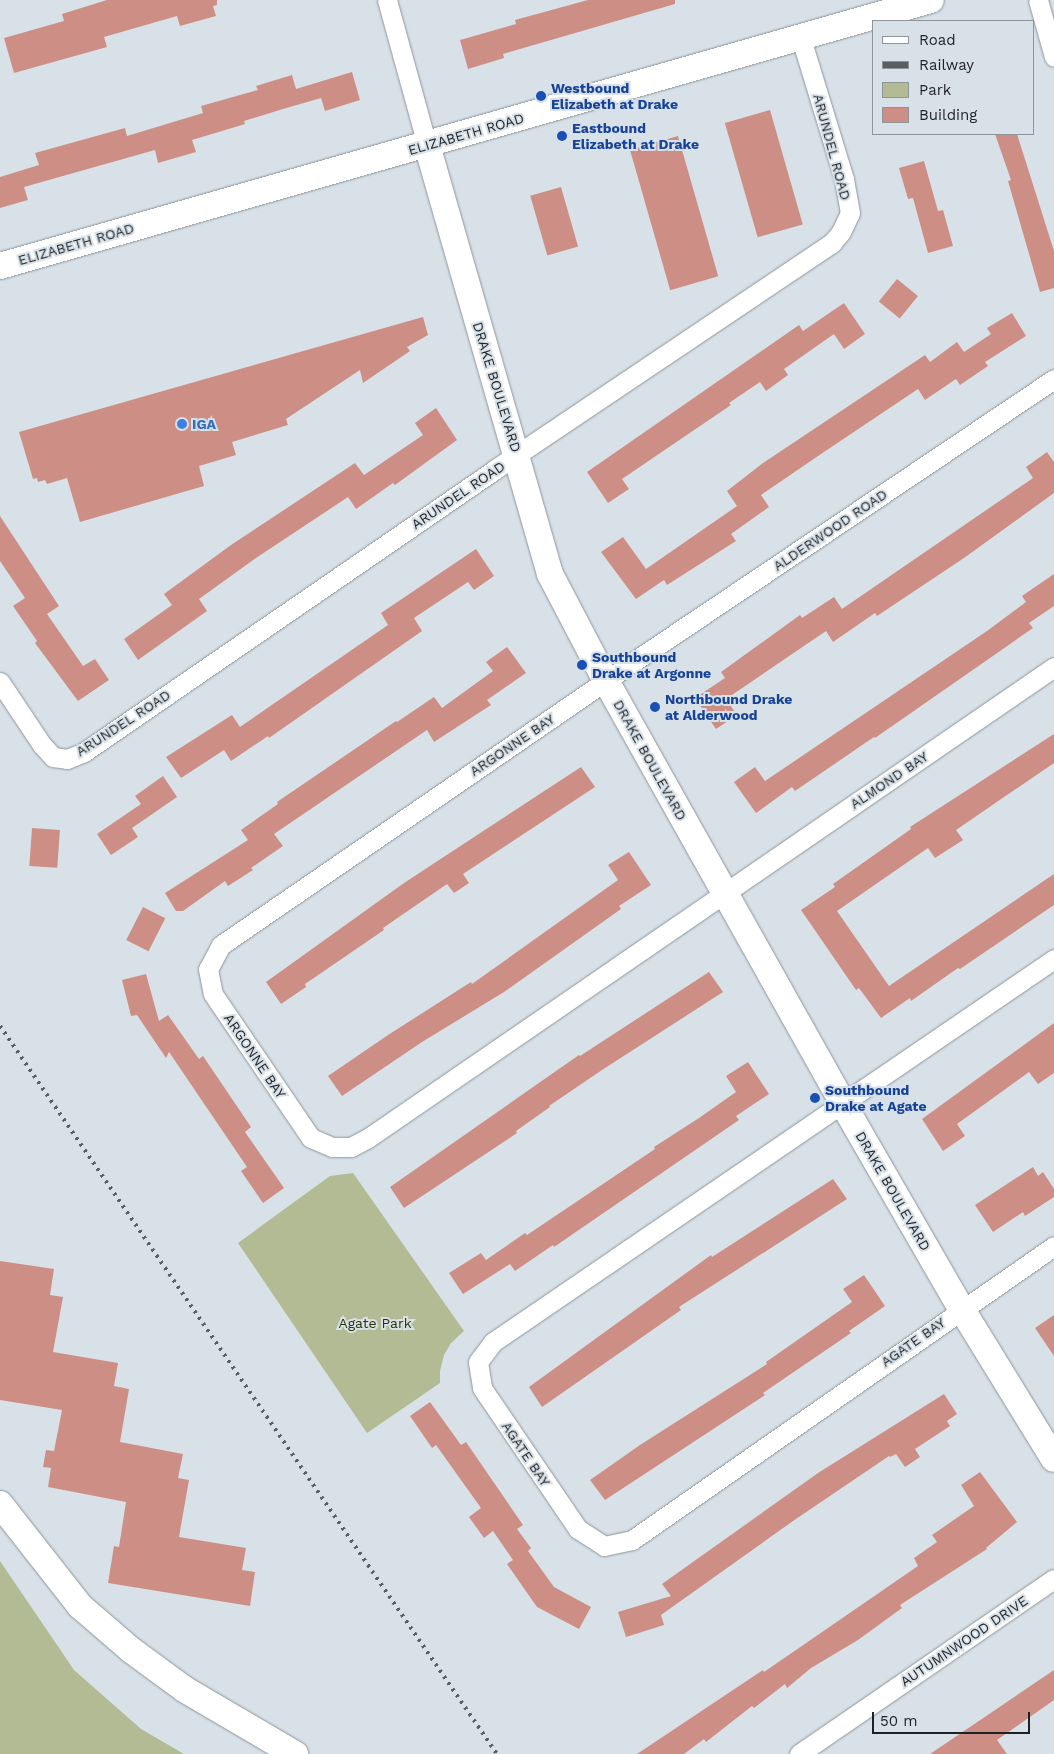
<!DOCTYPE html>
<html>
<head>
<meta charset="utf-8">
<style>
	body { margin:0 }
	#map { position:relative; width:1054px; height:1754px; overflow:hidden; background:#d8e1e8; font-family:"Work Sans",sans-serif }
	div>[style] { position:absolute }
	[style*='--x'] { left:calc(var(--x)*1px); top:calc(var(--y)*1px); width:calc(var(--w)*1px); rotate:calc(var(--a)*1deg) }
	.green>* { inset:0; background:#b2bb94 }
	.building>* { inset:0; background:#cd8f85; transform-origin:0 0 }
	.roads { filter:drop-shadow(0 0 1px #8d959b) drop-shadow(0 0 1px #8d959b) }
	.street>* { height:19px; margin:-9.5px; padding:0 9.5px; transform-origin:9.5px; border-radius:9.5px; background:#fff }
	.secondary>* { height:26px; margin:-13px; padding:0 13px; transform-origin:13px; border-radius:13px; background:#fff }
	.rail>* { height:4px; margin-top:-2px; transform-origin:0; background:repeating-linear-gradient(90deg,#595e62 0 2.5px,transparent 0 7.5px) }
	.dots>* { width:14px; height:14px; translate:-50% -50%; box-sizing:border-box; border:2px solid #d8e1e8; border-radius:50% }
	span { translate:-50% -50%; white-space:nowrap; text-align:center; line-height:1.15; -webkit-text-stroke:4px #d8e1e8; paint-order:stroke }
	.transit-label { font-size:14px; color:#164399; font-weight:700 }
	.left { translate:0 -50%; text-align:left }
	.street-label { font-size:14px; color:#1f2225 }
	.shop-label { font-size:14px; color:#366cbe; font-weight:700 }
	.park-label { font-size:14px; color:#2c3305 }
	.legend { position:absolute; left:872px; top:20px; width:162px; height:115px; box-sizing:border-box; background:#d8e1e8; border:1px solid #8e959a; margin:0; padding:6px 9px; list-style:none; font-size:15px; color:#1f2225 }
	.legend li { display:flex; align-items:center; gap:10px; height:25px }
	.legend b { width:25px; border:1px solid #8e959a }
	.scale { position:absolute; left:872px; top:1712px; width:158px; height:22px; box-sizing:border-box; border:2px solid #1f2225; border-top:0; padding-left:6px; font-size:15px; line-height:18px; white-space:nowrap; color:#1f2225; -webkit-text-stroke:4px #d8e1e8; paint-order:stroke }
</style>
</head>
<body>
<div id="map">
	<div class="green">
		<div style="clip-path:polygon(353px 1173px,464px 1331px,451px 1343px,444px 1355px,440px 1371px,440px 1383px,367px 1433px,238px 1243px,330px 1176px)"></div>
		<div style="clip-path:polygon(0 1561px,74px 1670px,141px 1729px,184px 1754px,0 1754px)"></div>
	</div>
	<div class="building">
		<div style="clip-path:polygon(107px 0,217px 0,217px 5px,213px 6px,216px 16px,180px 26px,177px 16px,104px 37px,107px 47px,14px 73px,4px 38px,64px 21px,62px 14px)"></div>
		<div style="clip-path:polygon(588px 0,675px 0,675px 4px,503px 54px,504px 58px,468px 69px,460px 40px,516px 24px,515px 20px)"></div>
		<div style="clip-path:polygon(352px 72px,360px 100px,325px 111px,321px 98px,283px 109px,244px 121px,245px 124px,192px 140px,196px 152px,158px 163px,155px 150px,24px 187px,28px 200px,0 208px,0 177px,39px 165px,35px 153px,125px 128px,127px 136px,203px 113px,201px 106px,258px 90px,256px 86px,292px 75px,296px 89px)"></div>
		<div style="left:770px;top:110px;width:119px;height:47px;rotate:74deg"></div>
		<div style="clip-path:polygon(995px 134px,1017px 134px,1054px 251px,1054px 288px,1040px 292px,1008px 181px,1011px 180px)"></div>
		<div style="left:678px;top:136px;width:146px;height:50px;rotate:74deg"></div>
		<div style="clip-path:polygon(924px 161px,938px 211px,943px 210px,953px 246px,928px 253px,913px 198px,908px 199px,899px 168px)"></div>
		<div style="left:561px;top:187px;width:62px;height:32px;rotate:74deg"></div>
		<div style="left:897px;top:279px;width:27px;height:29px;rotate:39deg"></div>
		<div style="clip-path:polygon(844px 303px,865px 334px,844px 349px,834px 334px,784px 369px,788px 375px,766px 391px,760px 382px,729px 403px,731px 405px,622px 479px,629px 489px,608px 503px,587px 472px,799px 325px,803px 331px)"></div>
		<div style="clip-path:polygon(1012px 313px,1026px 336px,985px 362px,988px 366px,960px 385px,956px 379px,925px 400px,918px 389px,821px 454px,761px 495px,769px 507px,731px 534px,736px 541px,667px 585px,664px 580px,636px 599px,601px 552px,623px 537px,646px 569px,737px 506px,727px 491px,763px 463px,925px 355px,930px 362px,957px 342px,964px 352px,991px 334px,987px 328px)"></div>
		<div style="clip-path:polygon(423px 317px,428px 335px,407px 347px,410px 351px,363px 383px,360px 370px,286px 419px,288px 425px,232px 442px,236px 455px,199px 466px,204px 486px,80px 522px,67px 478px,47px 484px,45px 480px,38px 482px,37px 478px,33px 479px,19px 432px)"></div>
		<div style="clip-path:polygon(436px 408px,457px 440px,395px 485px,393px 483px,356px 509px,348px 497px,256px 558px,199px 599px,207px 611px,138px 660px,124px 639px,172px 605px,164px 594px,231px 545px,355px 463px,364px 475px,423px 435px,415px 423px)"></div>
		<div style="clip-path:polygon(1047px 452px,1054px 462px,1054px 493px,964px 558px,877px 616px,875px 613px,833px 642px,826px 631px,726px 699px,737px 715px,716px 729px,695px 698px,725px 678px,721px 672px,800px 615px,802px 618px,834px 597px,842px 609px,1033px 478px,1026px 467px)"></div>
		<div style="clip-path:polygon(0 516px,59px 606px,47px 614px,83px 666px,95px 659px,109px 680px,78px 701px,35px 643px,37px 641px,13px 606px,25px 598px,0 561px)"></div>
		<div style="clip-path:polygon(476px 549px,494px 576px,474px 590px,468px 582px,414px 618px,422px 631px,269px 738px,268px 736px,231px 761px,224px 750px,181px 778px,166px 757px,232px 715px,240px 727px,388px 625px,381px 613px)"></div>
		<div style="clip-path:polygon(1054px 574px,1054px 606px,1029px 623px,1033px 628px,875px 738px,874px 737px,795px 791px,792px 787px,756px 813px,734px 782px,755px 767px,765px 781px,987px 631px,1026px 602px,1022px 596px)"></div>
		<div style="clip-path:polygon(507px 647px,526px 673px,487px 700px,491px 705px,434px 742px,427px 730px,274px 834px,283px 846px,251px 868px,253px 870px,228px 886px,225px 881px,183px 911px,176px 911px,165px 893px,248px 840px,241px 830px,278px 804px,277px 802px,396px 721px,397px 722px,434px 697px,442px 708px,493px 671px,486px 662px)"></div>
		<div style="clip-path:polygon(1054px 734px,1054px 763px,956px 830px,963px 840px,935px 858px,928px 848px,837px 911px,889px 986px,1054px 874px,1054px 905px,960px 969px,958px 968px,911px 1001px,910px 998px,881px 1018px,859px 988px,856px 990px,801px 910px,835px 887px,833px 884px,911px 829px,910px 827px)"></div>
		<div style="clip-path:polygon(581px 767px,595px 787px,463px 874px,469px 883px,454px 893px,447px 884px,383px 928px,384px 930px,305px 984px,306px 987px,281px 1004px,266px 982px,404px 883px)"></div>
		<div style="clip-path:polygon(163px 776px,177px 797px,132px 828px,138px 837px,111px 855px,97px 834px,141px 804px,135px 796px)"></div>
		<div style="left:32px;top:828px;width:28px;height:38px;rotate:4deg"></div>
		<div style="clip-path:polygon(629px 852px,651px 885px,619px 906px,621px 909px,504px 992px,422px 1042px,342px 1096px,328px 1076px,388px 1035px,471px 982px,472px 984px,618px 880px,608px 865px)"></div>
		<div style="left:143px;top:907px;width:25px;height:37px;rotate:27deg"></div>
		<div style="clip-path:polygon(709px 972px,723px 992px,602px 1070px,549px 1106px,550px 1107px,516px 1131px,517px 1133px,404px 1208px,390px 1187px,579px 1055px,580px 1056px)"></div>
		<div style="clip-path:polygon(146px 974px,159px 1021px,168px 1015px,199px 1059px,203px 1056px,251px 1127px,245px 1132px,284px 1188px,263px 1203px,241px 1171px,247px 1167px,169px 1052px,166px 1058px,137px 1015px,131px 1016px,122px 980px)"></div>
		<div style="clip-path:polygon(1054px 1023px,1054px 1073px,1038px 1084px,1029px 1072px,957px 1124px,965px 1136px,943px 1151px,922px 1119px)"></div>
		<div style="clip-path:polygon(748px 1062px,769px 1094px,736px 1116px,739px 1120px,554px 1247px,553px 1245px,515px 1271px,510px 1264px,463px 1294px,449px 1273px,481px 1253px,486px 1260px,525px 1233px,527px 1235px,655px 1149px,654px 1147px,699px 1118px,736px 1092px,726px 1076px)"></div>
		<div style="clip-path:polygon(1033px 1167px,1038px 1176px,1043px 1172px,1054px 1189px,1054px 1197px,1025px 1216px,1023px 1212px,993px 1232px,975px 1205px)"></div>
		<div style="clip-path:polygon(833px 1179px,847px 1199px,679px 1307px,681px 1310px,542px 1407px,529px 1387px,711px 1255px,712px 1257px)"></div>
		<div style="clip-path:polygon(0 1261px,54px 1269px,50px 1295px,63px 1297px,53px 1352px,118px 1363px,114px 1386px,129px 1389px,120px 1442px,183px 1454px,178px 1478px,189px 1480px,179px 1537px,246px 1548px,242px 1570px,255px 1572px,250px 1606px,108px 1583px,114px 1546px,119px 1547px,126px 1502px,48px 1487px,51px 1468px,43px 1467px,46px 1450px,54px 1451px,62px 1410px,0 1400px)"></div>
		<div style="clip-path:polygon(864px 1275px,885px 1306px,849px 1331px,851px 1333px,763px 1393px,765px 1395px,605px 1500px,590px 1480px,640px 1445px,767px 1364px,766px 1362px,852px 1302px,843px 1289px)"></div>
		<div style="clip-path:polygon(1054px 1315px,1054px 1356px,1035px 1328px)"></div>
		<div style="clip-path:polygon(944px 1394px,957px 1414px,947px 1421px,950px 1426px,915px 1449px,920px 1457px,905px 1467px,896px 1454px,890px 1457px,889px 1456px,793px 1521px,661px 1615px,664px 1625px,626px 1637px,618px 1612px,671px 1596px,662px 1584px,818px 1473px)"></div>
		<div style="clip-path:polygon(430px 1402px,461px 1445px,466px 1442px,523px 1525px,517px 1529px,531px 1548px,528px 1551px,554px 1587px,591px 1607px,579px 1629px,537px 1607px,507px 1564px,513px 1560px,493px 1531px,484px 1538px,469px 1517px,481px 1508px,436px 1445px,432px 1448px,410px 1416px)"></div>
		<div style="clip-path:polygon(980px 1472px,1017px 1522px,986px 1548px,987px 1549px,900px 1605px,902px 1608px,858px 1640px,811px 1668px,787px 1688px,785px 1684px,754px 1708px,752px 1706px,706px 1742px,704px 1739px,684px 1754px,637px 1754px,763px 1670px,764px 1672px,918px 1566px,914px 1558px,937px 1542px,932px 1535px,974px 1506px,961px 1485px)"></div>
		<div style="clip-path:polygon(1054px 1670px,1054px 1700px,997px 1740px,1007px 1754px,930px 1754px)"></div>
	</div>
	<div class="roads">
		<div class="street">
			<div style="--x:387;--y:0;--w:150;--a:74.6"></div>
			<div style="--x:1038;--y:0;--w:59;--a:74.3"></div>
			<div style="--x:1054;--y:379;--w:507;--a:146.09"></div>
			<div style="--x:633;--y:662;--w:500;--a:145.5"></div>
			<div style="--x:221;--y:945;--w:27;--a:118"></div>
			<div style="--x:208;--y:969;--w:25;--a:79"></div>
			<div style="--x:213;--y:994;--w:174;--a:55.8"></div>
			<div style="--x:311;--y:1138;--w:23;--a:23"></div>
			<div style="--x:332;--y:1147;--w:19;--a:0"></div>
			<div style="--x:351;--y:1147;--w:19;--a:-28"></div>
			<div style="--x:368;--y:1138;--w:832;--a:-34.47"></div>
			<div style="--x:0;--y:682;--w:76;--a:56.3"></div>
			<div style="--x:42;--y:745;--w:16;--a:47"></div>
			<div style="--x:53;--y:757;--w:14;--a:8"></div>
			<div style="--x:67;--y:759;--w:18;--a:-22"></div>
			<div style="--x:84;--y:752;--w:498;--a:-34.5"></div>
			<div style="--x:494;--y:470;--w:407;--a:-33.9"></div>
			<div style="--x:832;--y:243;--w:14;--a:-51"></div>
			<div style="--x:841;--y:232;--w:21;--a:-65"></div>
			<div style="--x:850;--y:213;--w:35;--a:-100"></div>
			<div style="--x:844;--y:179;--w:147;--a:-107"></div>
			<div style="--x:1054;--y:959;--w:679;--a:145.68"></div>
			<div style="--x:493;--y:1342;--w:25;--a:127"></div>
			<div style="--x:478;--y:1362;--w:26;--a:81"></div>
			<div style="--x:482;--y:1388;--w:171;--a:55.8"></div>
			<div style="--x:578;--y:1529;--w:31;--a:33"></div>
			<div style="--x:604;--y:1546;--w:29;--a:-12"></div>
			<div style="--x:632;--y:1540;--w:514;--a:-34.86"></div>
			<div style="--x:799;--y:1754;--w:309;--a:-34.5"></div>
		</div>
		<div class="secondary">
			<div style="--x:427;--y:145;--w:446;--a:74"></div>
			<div style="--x:550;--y:574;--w:121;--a:62.4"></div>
			<div style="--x:606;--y:681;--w:485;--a:60.7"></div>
			<div style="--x:843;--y:1104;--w:236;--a:60"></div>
			<div style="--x:961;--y:1308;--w:177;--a:58.4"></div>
			<div style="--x:0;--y:266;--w:968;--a:-15.95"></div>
			<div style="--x:0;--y:1504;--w:130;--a:51.9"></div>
			<div style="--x:80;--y:1606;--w:67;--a:40.8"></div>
			<div style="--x:131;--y:1650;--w:66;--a:36.3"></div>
			<div style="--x:184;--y:1689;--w:129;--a:30.4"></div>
		</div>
	</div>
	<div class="rail">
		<div style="--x:0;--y:1026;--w:881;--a:55.68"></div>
	</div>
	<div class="dots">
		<div style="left:541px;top:96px;background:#1a4fb4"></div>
		<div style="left:562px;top:136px;background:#1a4fb4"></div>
		<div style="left:182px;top:424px;background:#3f7fe0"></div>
		<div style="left:582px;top:665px;background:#1a4fb4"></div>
		<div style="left:655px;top:707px;background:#1a4fb4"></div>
		<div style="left:815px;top:1098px;background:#1a4fb4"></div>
	</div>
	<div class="transit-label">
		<span class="left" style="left:551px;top:96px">Westbound<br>Elizabeth at Drake</span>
		<span class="left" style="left:572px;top:136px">Eastbound<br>Elizabeth at Drake</span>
		<span class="left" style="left:592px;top:665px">Southbound<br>Drake at Argonne</span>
		<span class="left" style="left:665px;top:707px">Northbound Drake<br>at Alderwood</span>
		<span class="left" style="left:825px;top:1098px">Southbound<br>Drake at Agate</span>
	</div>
	<div class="street-label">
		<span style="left:466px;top:134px;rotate:-16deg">ELIZABETH ROAD</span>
		<span style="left:832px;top:147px;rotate:75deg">ARUNDEL ROAD</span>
		<span style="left:76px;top:244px;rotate:-16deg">ELIZABETH ROAD</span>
		<span style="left:497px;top:387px;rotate:73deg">DRAKE BOULEVARD</span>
		<span style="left:458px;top:495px;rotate:-34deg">ARUNDEL ROAD</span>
		<span style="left:830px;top:530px;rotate:-34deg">ALDERWOOD ROAD</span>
		<span style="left:123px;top:723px;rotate:-33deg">ARUNDEL ROAD</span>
		<span style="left:512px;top:745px;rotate:-34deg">ARGONNE BAY</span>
		<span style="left:650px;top:760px;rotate:61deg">DRAKE BOULEVARD</span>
		<span style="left:889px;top:780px;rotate:-34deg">ALMOND BAY</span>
		<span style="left:255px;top:1056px;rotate:56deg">ARGONNE BAY</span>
		<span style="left:893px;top:1191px;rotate:60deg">DRAKE BOULEVARD</span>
		<span style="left:913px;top:1342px;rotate:-35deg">AGATE BAY</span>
		<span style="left:526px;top:1454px;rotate:56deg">AGATE BAY</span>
		<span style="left:964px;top:1641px;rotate:-34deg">AUTUMNWOOD DRIVE</span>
	</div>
	<div class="shop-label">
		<span class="left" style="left:192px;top:424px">IGA</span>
	</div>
	<div class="park-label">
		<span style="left:375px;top:1323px">Agate Park</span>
	</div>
	<ul class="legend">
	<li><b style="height:6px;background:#fff"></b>Road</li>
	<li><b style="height:6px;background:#595e62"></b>Railway</li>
	<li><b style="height:14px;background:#b2bb94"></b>Park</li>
	<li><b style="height:14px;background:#cd8f85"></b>Building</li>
	</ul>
	<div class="scale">50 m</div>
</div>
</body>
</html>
